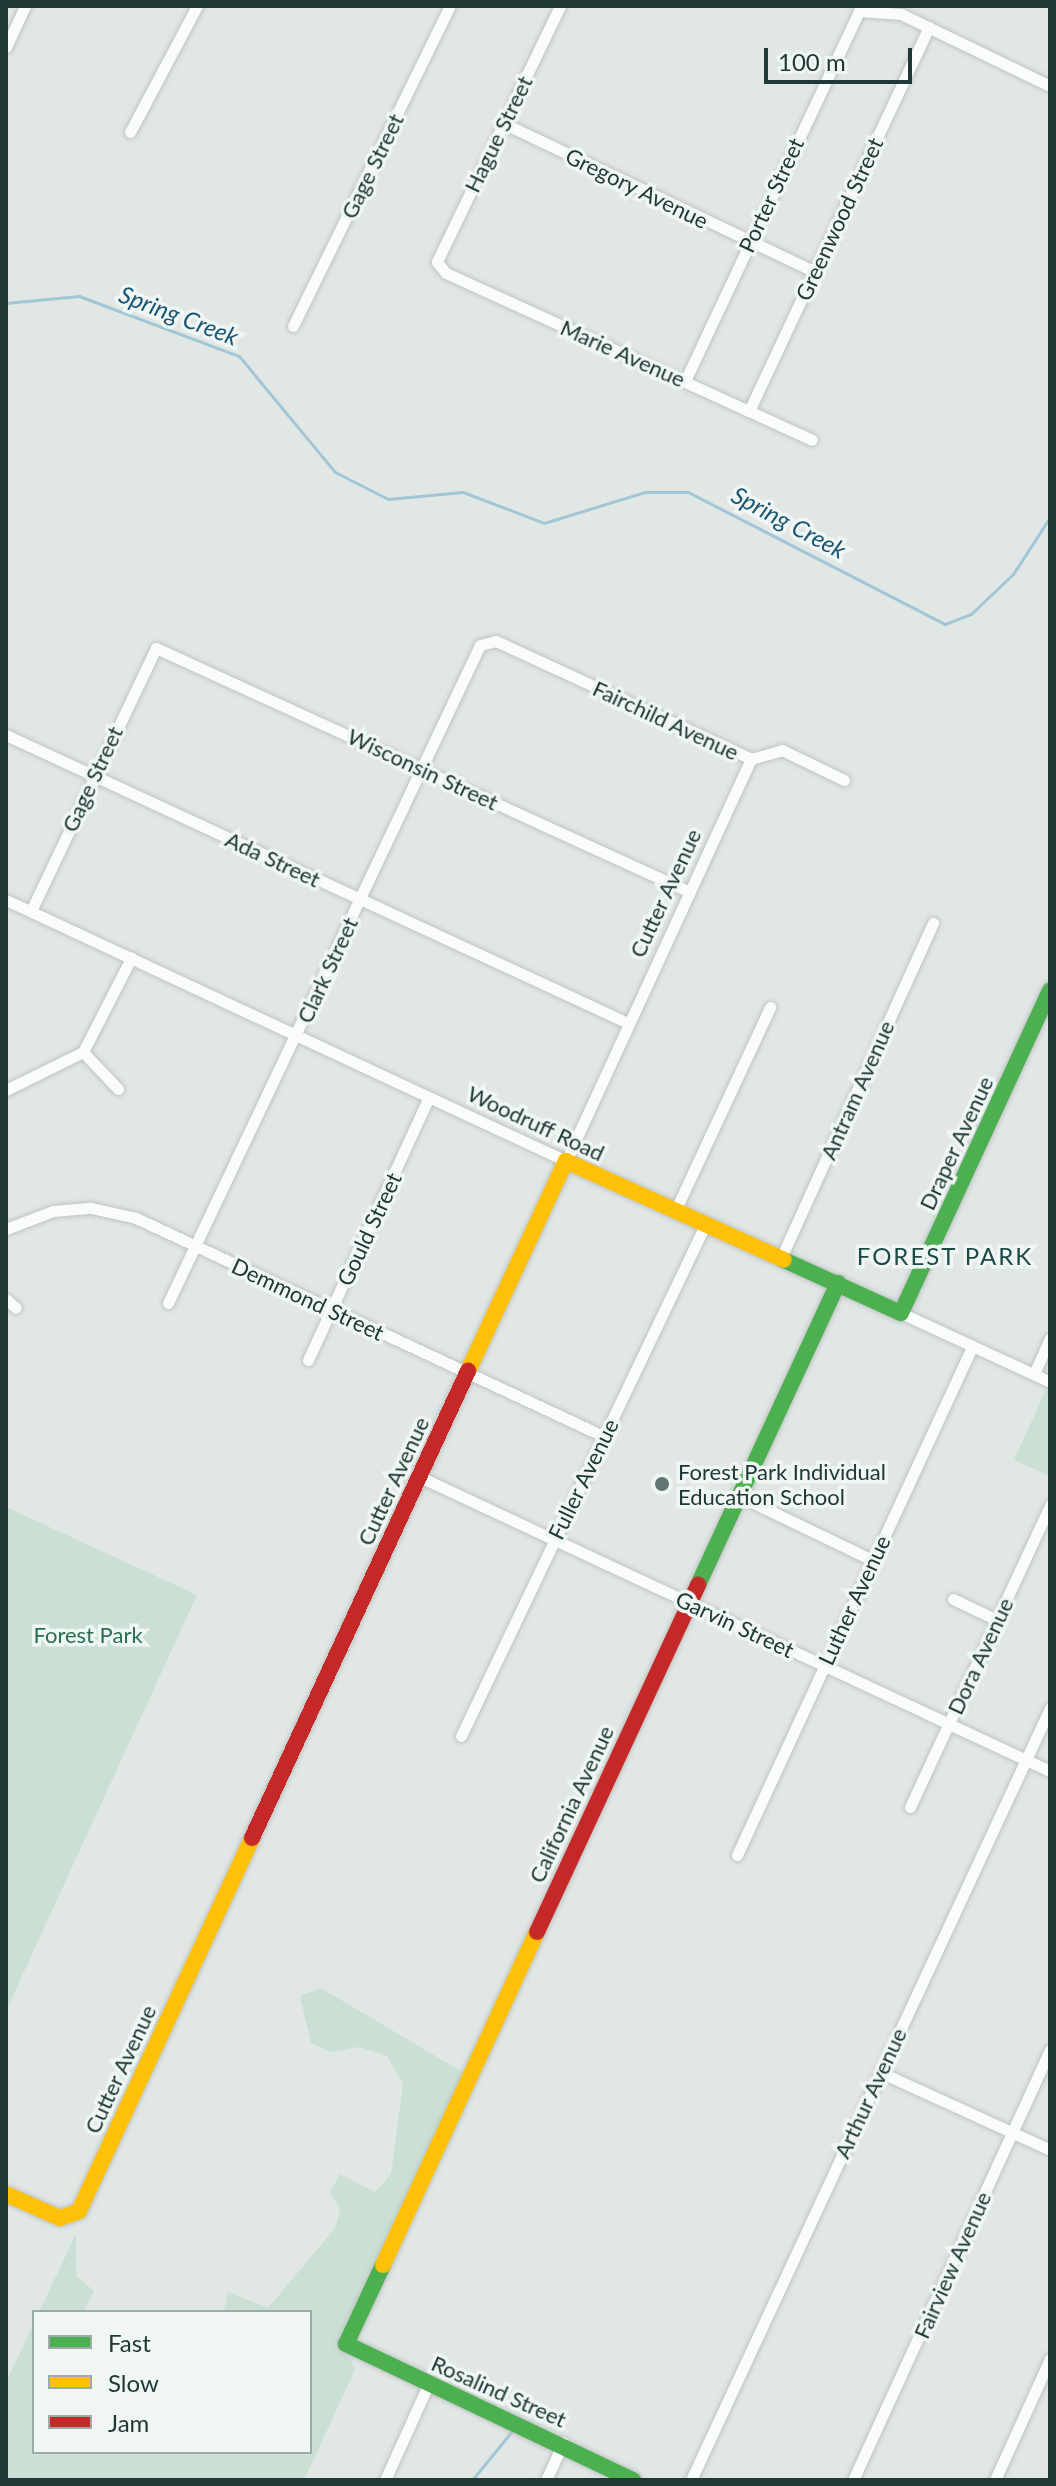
<!DOCTYPE html>
<html>
<head>
<meta charset="utf-8">
<style>
	body { margin:0 }
	#map { position:relative; width:1056px; height:2486px; overflow:hidden; background:#e1e7e5; font-family:Lato,sans-serif }
	div>[style] { position:absolute }
	[style*='--x'] { left:calc(var(--x)*1px); top:calc(var(--y)*1px); width:calc(var(--w)*1px); rotate:calc(var(--a)*1deg) }
	.green>* { inset:0; background:#cae0d4 }
	.stream>* { height:3px; margin:-1.5px; padding:0 1.5px; transform-origin:1.5px; border-radius:1.5px; background:#a2c6d5 }
	.roads { filter:drop-shadow(0 0 2px #bec4c2) drop-shadow(0 0 2px #bec4c2) }
	.street>* { height:11px; margin:-5.5px; padding:0 5.5px; transform-origin:5.5px; border-radius:5.5px; background:#fafbfb }
	.fast>* { height:16px; margin:-8px; padding:0 8px; transform-origin:8px; border-radius:8px; background:#4caf50 }
	.slow>* { height:16px; margin:-8px; padding:0 8px; transform-origin:8px; border-radius:8px; background:#ffc107 }
	.jam>* { height:16px; margin:-8px; padding:0 8px; transform-origin:8px; border-radius:8px; background:#c62828 }
	.dots>* { width:22px; height:22px; translate:-50% -50%; box-sizing:border-box; border:4px solid #eff6f4; border-radius:50% }
	span { translate:-50% -50%; white-space:nowrap; text-align:center; line-height:1.15; -webkit-text-stroke:7px #eff6f4; paint-order:stroke }
	.street-label { font-size:22px; color:#203936 }
	.poi-label { font-size:22px; color:#203936 }
	.left { translate:0 -50%; text-align:left }
	.park-label { font-size:22px; color:#2c6f50 }
	.water-label { font-size:24px; color:#1c5673; font-style:italic }
	.neighbourhood-label { font-size:24px; color:#1d4a46; letter-spacing:2px }
	.frame { position:absolute; inset:0; border:8px solid #203936; pointer-events:none }
	.legend { position:absolute; left:32px; top:2310px; width:280px; height:144px; box-sizing:border-box; background:#eff6f4; border:2px solid #9caaa8; margin:0; padding:10px 14px; list-style:none; font-size:24px; color:#203936 }
	.legend li { display:flex; align-items:center; gap:16px; height:40px }
	.legend b { width:40px; border:2px solid #9caaa8 }
	.scale { position:absolute; left:764px; top:48px; width:148px; height:36px; box-sizing:border-box; border:4px solid #203936; border-top:0; padding-left:10px; font-size:24px; line-height:28px; white-space:nowrap; color:#203936; -webkit-text-stroke:6px #eff6f4; paint-order:stroke }
</style>
</head>
<body>
<div id="map">
	<div class="green">
		<div style="clip-path:polygon(1048px 1385px,1050px 1386px,1050px 1476px,1014px 1460px)"></div>
		<div style="clip-path:polygon(6px 1507px,197px 1595px,6px 2011px)"></div>
		<div style="clip-path:polygon(321px 1988px,464px 2073px,343px 2336px,355px 2370px,304px 2480px,6px 2480px,6px 2382px,34px 2323px,34px 2452px,310px 2452px,310px 2312px,224px 2310px,228px 2292px,268px 2308px,336px 2227px,340px 2209px,330px 2192px,340px 2174px,375px 2192px,391px 2174px,403px 2084px,387px 2056px,359px 2047px,331px 2052px,311px 2043px,300px 1996px)"></div>
		<div style="clip-path:polygon(76px 2234px,76px 2276px,94px 2291px,84px 2312px,39px 2312px)"></div>
	</div>
	<div class="stream">
		<div style="--x:6;--y:303;--w:73;--a:-5.5"></div>
		<div style="--x:79;--y:296;--w:171;--a:20.6"></div>
		<div style="--x:239;--y:356;--w:151;--a:50.4"></div>
		<div style="--x:335;--y:472;--w:59;--a:27"></div>
		<div style="--x:388;--y:499;--w:75;--a:-5.3"></div>
		<div style="--x:463;--y:492;--w:87;--a:20.9"></div>
		<div style="--x:544;--y:523;--w:106;--a:-17.1"></div>
		<div style="--x:645;--y:492;--w:43;--a:0"></div>
		<div style="--x:688;--y:492;--w:289;--a:27.2"></div>
		<div style="--x:945;--y:624;--w:28;--a:-21"></div>
		<div style="--x:971;--y:614;--w:58;--a:-43.6"></div>
		<div style="--x:1013;--y:574;--w:68;--a:-57"></div>
		<div style="--x:472;--y:2480;--w:63;--a:-50.8"></div>
	</div>
	<div class="roads">
		<div class="street">
			<div style="--x:560;--y:6;--w:284;--a:115.7"></div>
			<div style="--x:437;--y:262;--w:14;--a:51"></div>
			<div style="--x:446;--y:273;--w:402;--a:24.5"></div>
			<div style="--x:6;--y:47;--w:45;--a:-65.1"></div>
			<div style="--x:503;--y:123;--w:346;--a:25.5"></div>
			<div style="--x:130;--y:132;--w:143;--a:-62"></div>
			<div style="--x:293;--y:326;--w:356;--a:-63.9"></div>
			<div style="--x:685;--y:381;--w:409;--a:-64.8"></div>
			<div style="--x:859;--y:11;--w:42;--a:4.1"></div>
			<div style="--x:901;--y:14;--w:165;--a:25.8"></div>
			<div style="--x:749;--y:411;--w:424;--a:-64.9"></div>
			<div style="--x:6;--y:735;--w:685;--a:24.85"></div>
			<div style="--x:6;--y:900;--w:618;--a:24.99"></div>
			<div style="--x:566;--y:1161;--w:443;--a:-65.3"></div>
			<div style="--x:31;--y:911;--w:291;--a:-64.6"></div>
			<div style="--x:156;--y:648;--w:587;--a:24.56"></div>
			<div style="--x:83;--y:1052;--w:51;--a:46.6"></div>
			<div style="--x:6;--y:1090;--w:86;--a:-26.3"></div>
			<div style="--x:83;--y:1052;--w:106;--a:-62.9"></div>
			<div style="--x:676;--y:1209;--w:223;--a:-65"></div>
			<div style="--x:6;--y:1229;--w:50;--a:-21"></div>
			<div style="--x:53;--y:1211;--w:38;--a:-5"></div>
			<div style="--x:91;--y:1208;--w:46;--a:12.5"></div>
			<div style="--x:136;--y:1218;--w:515;--a:25.02"></div>
			<div style="--x:781;--y:1258;--w:368;--a:-65.6"></div>
			<div style="--x:6;--y:1299;--w:13;--a:42"></div>
			<div style="--x:168;--y:1303;--w:728;--a:-64.63"></div>
			<div style="--x:480;--y:645;--w:16;--a:-14"></div>
			<div style="--x:496;--y:641;--w:281;--a:24.8"></div>
			<div style="--x:751;--y:759;--w:32;--a:-16"></div>
			<div style="--x:782;--y:750;--w:69;--a:25.8"></div>
			<div style="--x:901;--y:1313;--w:164;--a:24.8"></div>
			<div style="--x:308;--y:1360;--w:289;--a:-65.3"></div>
			<div style="--x:1034;--y:1374;--w:39;--a:-66"></div>
			<div style="--x:420;--y:1477;--w:695;--a:25.02"></div>
			<div style="--x:737;--y:1495;--w:150;--a:25.7"></div>
			<div style="--x:953;--y:1599;--w:49;--a:25.5"></div>
			<div style="--x:461;--y:1736;--w:569;--a:-64.47"></div>
			<div style="--x:910;--y:1807;--w:333;--a:-65.1"></div>
			<div style="--x:737;--y:1855;--w:560;--a:-65.17"></div>
			<div style="--x:880;--y:2072;--w:187;--a:24.6"></div>
			<div style="--x:385;--y:2480;--w:107;--a:-65.6"></div>
			<div style="--x:546;--y:2480;--w:41;--a:-65.3"></div>
			<div style="--x:691;--y:2480;--w:851;--a:-65.06"></div>
			<div style="--x:853;--y:2480;--w:473;--a:-65.4"></div>
			<div style="--x:995;--y:2480;--w:133;--a:-65.6"></div>
		</div>
		<div class="fast">
			<div style="--x:784;--y:1260;--w:128;--a:24.4"></div>
			<div style="--x:901;--y:1313;--w:355;--a:-65.2"></div>
			<div style="--x:698;--y:1585;--w:333;--a:-65.1"></div>
			<div style="--x:383;--y:2265;--w:87;--a:115.1"></div>
			<div style="--x:346;--y:2344;--w:318;--a:25.4"></div>
		</div>
		<div class="slow">
			<div style="--x:468;--y:1371;--w:232;--a:-65"></div>
			<div style="--x:566;--y:1161;--w:239;--a:24.4"></div>
			<div style="--x:6;--y:2194;--w:59;--a:24"></div>
			<div style="--x:60;--y:2218;--w:20;--a:-20"></div>
			<div style="--x:79;--y:2211;--w:411;--a:-65.1"></div>
			<div style="--x:383;--y:2265;--w:367;--a:-65.2"></div>
		</div>
		<div class="jam">
			<div style="--x:252;--y:1838;--w:515;--a:-65.18"></div>
			<div style="--x:537;--y:1932;--w:383;--a:-65.1"></div>
		</div>
	</div>
	<div class="dots">
		<div style="left:662px;top:1484px;background:#647673"></div>
	</div>
	<div class="street-label">
		<span style="left:498px;top:134px;rotate:-64deg">Hague Street</span>
		<span style="left:372px;top:166px;rotate:-64deg">Gage Street</span>
		<span style="left:637px;top:188px;rotate:26deg">Gregory Avenue</span>
		<span style="left:771px;top:195px;rotate:-65deg">Porter Street</span>
		<span style="left:839px;top:219px;rotate:-65deg">Greenwood Street</span>
		<span style="left:623px;top:353px;rotate:24deg">Marie Avenue</span>
		<span style="left:666px;top:720px;rotate:25deg">Fairchild Avenue</span>
		<span style="left:423px;top:769px;rotate:25deg">Wisconsin Street</span>
		<span style="left:92px;top:779px;rotate:-65deg">Gage Street</span>
		<span style="left:273px;top:859px;rotate:25deg">Ada Street</span>
		<span style="left:665px;top:893px;rotate:-65deg">Cutter Avenue</span>
		<span style="left:327px;top:970px;rotate:-65deg">Clark Street</span>
		<span style="left:857px;top:1090px;rotate:-66deg">Antram Avenue</span>
		<span style="left:536px;top:1123px;rotate:25deg">Woodruff Road</span>
		<span style="left:956px;top:1143px;rotate:-65deg">Draper Avenue</span>
		<span style="left:369px;top:1229px;rotate:-65deg">Gould Street</span>
		<span style="left:308px;top:1299px;rotate:25deg">Demmond Street</span>
		<span style="left:583px;top:1479px;rotate:-64deg">Fuller Avenue</span>
		<span style="left:393px;top:1481px;rotate:-65deg">Cutter Avenue</span>
		<span style="left:854px;top:1600px;rotate:-65deg">Luther Avenue</span>
		<span style="left:735px;top:1624px;rotate:25deg">Garvin Street</span>
		<span style="left:980px;top:1656px;rotate:-65deg">Dora Avenue</span>
		<span style="left:571px;top:1804px;rotate:-65deg">California Avenue</span>
		<span style="left:120px;top:2069px;rotate:-65deg">Cutter Avenue</span>
		<span style="left:870px;top:2093px;rotate:-65deg">Arthur Avenue</span>
		<span style="left:952px;top:2265px;rotate:-66deg">Fairview Avenue</span>
		<span style="left:499px;top:2391px;rotate:24deg">Rosalind Street</span>
	</div>
	<div class="poi-label">
		<span class="left" style="left:678px;top:1484px">Forest Park Individual<br>Education School</span>
	</div>
	<div class="park-label">
		<span style="left:88px;top:1635px">Forest Park</span>
	</div>
	<div class="water-label">
		<span style="left:179px;top:315px;rotate:21deg">Spring Creek</span>
		<span style="left:789px;top:522px;rotate:28deg">Spring Creek</span>
	</div>
	<div class="neighbourhood-label">
		<span style="left:945px;top:1256px">FOREST PARK</span>
	</div>
	<div class="frame"></div>
	<ul class="legend">
	<li><b style="height:10px;background:#4caf50"></b>Fast</li>
	<li><b style="height:10px;background:#ffc107"></b>Slow</li>
	<li><b style="height:10px;background:#c62828"></b>Jam</li>
	</ul>
	<div class="scale">100 m</div>
</div>
</body>
</html>
